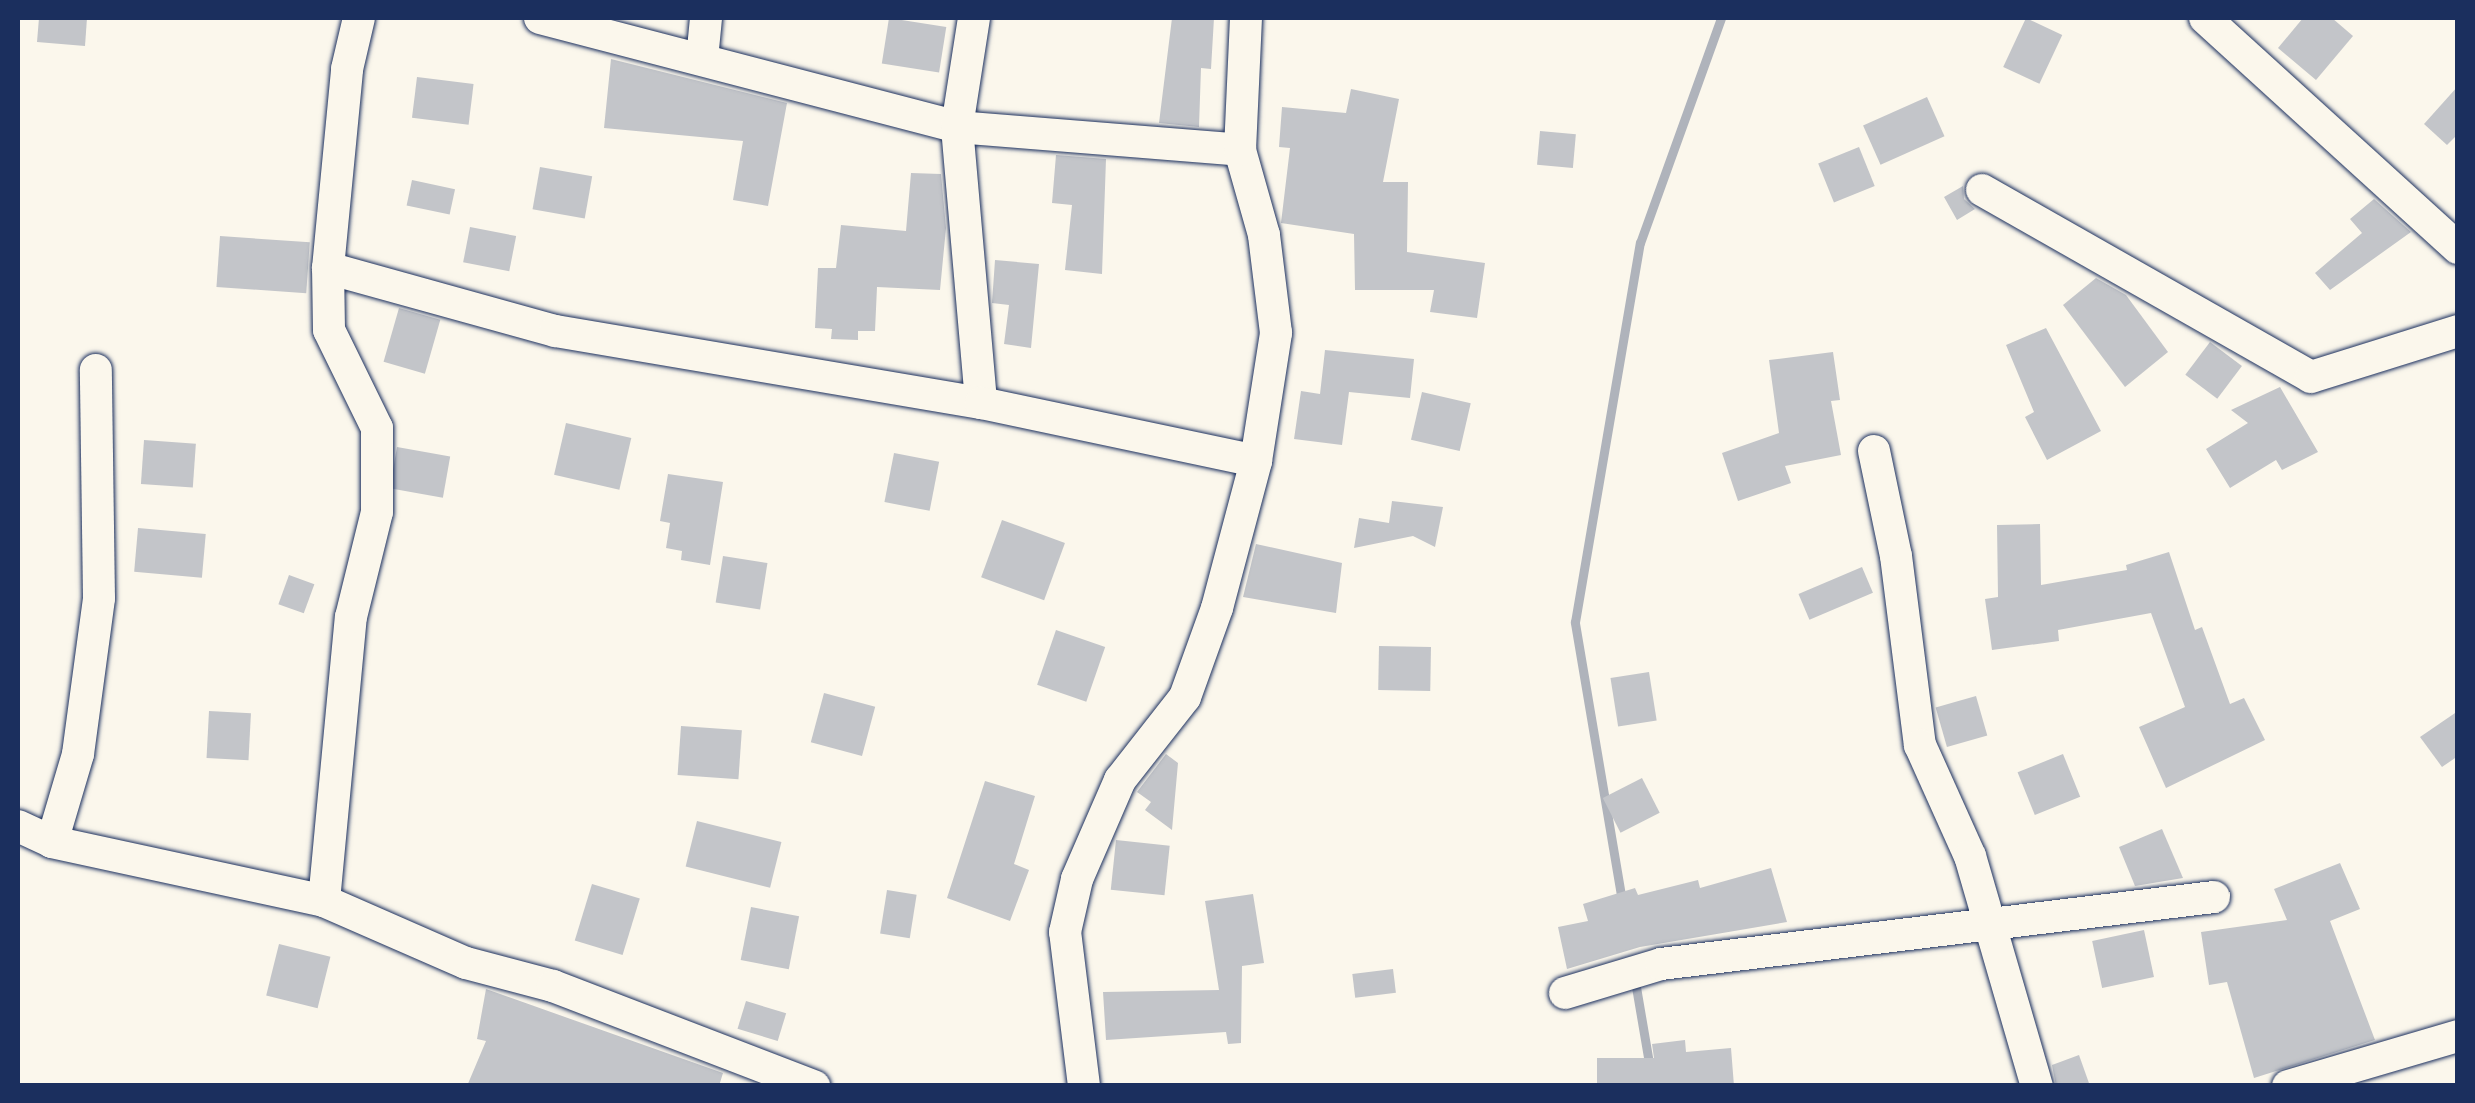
<!DOCTYPE html>
<html>
<head>
<meta charset="utf-8">
<style>
	body { margin:0 }
	#map { position:relative; width:2475px; height:1103px; overflow:hidden; background:#fbf7ec; font-family:Kalam,sans-serif }
	div>[style] { position:absolute }
	[style*='--x'] { left:calc(var(--x)*1px); top:calc(var(--y)*1px); width:calc(var(--w)*1px); rotate:calc(var(--a)*1deg) }
	.stream>* { height:9px; margin:-4.5px; padding:0 4.5px; transform-origin:4.5px; border-radius:4.5px; background:#afb3bb }
	.building>* { inset:0; background:#c3c5c9; transform-origin:0 0 }
	.roads { filter:drop-shadow(0 0 2px #1b2f5e) drop-shadow(0 0 2px #1b2f5e) }
	.minor>* { height:32px; margin:-16px; padding:0 16px; transform-origin:16px; border-radius:16px; background:#fbf7ec }
	span { translate:-50% -50%; white-space:nowrap; text-align:center; line-height:1.15; -webkit-text-stroke:8px #fbf7ec; paint-order:stroke }
	.frame { position:absolute; inset:0; border:20px solid #1b2f5e; pointer-events:none }
</style>
</head>
<body>
<div id="map">
	<div class="stream">
		<div style="--x:1622;--y:901;--w:283;--a:-99.6"></div>
		<div style="--x:1575;--y:622;--w:385;--a:-80.3"></div>
		<div style="--x:1640;--y:243;--w:239;--a:-70.2"></div>
		<div style="--x:1635;--y:981;--w:89;--a:80.3"></div>
	</div>
	<div class="building">
		<div style="clip-path:polygon(39px 18px,87px 18px,85px 46px,37px 42px)"></div>
		<div style="left:889px;top:18px;width:58px;height:46px;rotate:9deg"></div>
		<div style="clip-path:polygon(1172px 18px,1214px 18px,1211px 69px,1201px 68px,1199px 127px,1159px 123px)"></div>
		<div style="left:2026px;top:18px;width:40px;height:54px;rotate:25deg"></div>
		<div style="clip-path:polygon(2303px 18px,2332px 18px,2353px 36px,2316px 80px,2278px 48px)"></div>
		<div style="clip-path:polygon(611px 59px,787px 103px,768px 206px,733px 200px,743px 141px,604px 128px)"></div>
		<div style="left:417px;top:77px;width:57px;height:41px;rotate:7deg"></div>
		<div style="clip-path:polygon(2458px 86px,2458px 134px,2447px 145px,2424px 124px)"></div>
		<div style="clip-path:polygon(1351px 89px,1399px 99px,1383px 182px,1408px 182px,1407px 252px,1485px 263px,1477px 318px,1430px 312px,1434px 290px,1355px 290px,1354px 234px,1281px 223px,1290px 148px,1279px 147px,1282px 107px,1346px 113px)"></div>
		<div style="left:1927px;top:97px;width:43px;height:70px;rotate:66deg"></div>
		<div style="left:1540px;top:131px;width:36px;height:34px;rotate:5deg"></div>
		<div style="left:1859px;top:147px;width:42px;height:44px;rotate:68deg"></div>
		<div style="clip-path:polygon(1056px 155px,1106px 159px,1102px 274px,1065px 270px,1072px 205px,1052px 203px)"></div>
		<div style="left:540px;top:167px;width:53px;height:43px;rotate:10deg"></div>
		<div style="clip-path:polygon(911px 173px,941px 174px,946px 228px,940px 290px,877px 287px,875px 331px,858px 331px,858px 340px,831px 339px,832px 329px,815px 328px,818px 268px,836px 268px,841px 225px,906px 231px)"></div>
		<div style="left:412px;top:180px;width:44px;height:26px;rotate:12deg"></div>
		<div style="clip-path:polygon(1963px 186px,1964px 199px,1975px 209px,1957px 220px,1944px 197px)"></div>
		<div style="clip-path:polygon(2374px 199px,2411px 232px,2330px 290px,2315px 273px,2362px 233px,2350px 219px)"></div>
		<div style="left:470px;top:227px;width:47px;height:36px;rotate:11deg"></div>
		<div style="left:220px;top:236px;width:90px;height:51px;rotate:4deg"></div>
		<div style="clip-path:polygon(995px 260px,1039px 264px,1031px 348px,1004px 344px,1009px 305px,992px 303px)"></div>
		<div style="clip-path:polygon(2096px 278px,2126px 295px,2168px 352px,2125px 387px,2063px 305px)"></div>
		<div style="left:399px;top:308px;width:43px;height:56px;rotate:16deg"></div>
		<div style="clip-path:polygon(2046px 328px,2101px 431px,2047px 460px,2025px 417px,2034px 412px,2006px 345px)"></div>
		<div style="left:2210px;top:342px;width:40px;height:41px;rotate:37deg"></div>
		<div style="clip-path:polygon(1325px 350px,1414px 359px,1410px 398px,1349px 392px,1342px 445px,1294px 439px,1301px 391px,1320px 394px)"></div>
		<div style="clip-path:polygon(1833px 352px,1840px 400px,1831px 401px,1841px 455px,1785px 466px,1791px 483px,1738px 501px,1722px 453px,1779px 433px,1769px 360px)"></div>
		<div style="clip-path:polygon(2280px 387px,2318px 452px,2282px 470px,2276px 460px,2230px 488px,2206px 449px,2248px 423px,2231px 410px)"></div>
		<div style="left:1422px;top:392px;width:50px;height:49px;rotate:13deg"></div>
		<div style="left:566px;top:423px;width:67px;height:53px;rotate:13deg"></div>
		<div style="left:144px;top:440px;width:52px;height:44px;rotate:4deg"></div>
		<div style="left:397px;top:447px;width:54px;height:42px;rotate:10deg"></div>
		<div style="left:894px;top:453px;width:46px;height:50px;rotate:11deg"></div>
		<div style="clip-path:polygon(668px 474px,723px 482px,710px 565px,681px 560px,682px 551px,666px 548px,670px 523px,660px 521px)"></div>
		<div style="clip-path:polygon(1392px 501px,1443px 507px,1435px 547px,1413px 536px,1354px 548px,1359px 518px,1389px 523px)"></div>
		<div style="left:1002px;top:520px;width:67px;height:61px;rotate:20deg"></div>
		<div style="clip-path:polygon(2040px 524px,2041px 585px,2127px 570px,2126px 565px,2169px 552px,2195px 630px,2202px 627px,2230px 704px,2244px 698px,2265px 740px,2166px 788px,2139px 727px,2185px 707px,2151px 613px,2058px 630px,2059px 641px,1992px 650px,1985px 599px,1998px 597px,1997px 525px)"></div>
		<div style="left:138px;top:528px;width:68px;height:44px;rotate:5deg"></div>
		<div style="clip-path:polygon(1256px 544px,1342px 563px,1336px 613px,1243px 597px)"></div>
		<div style="left:723px;top:556px;width:45px;height:47px;rotate:9deg"></div>
		<div style="left:1862px;top:567px;width:28px;height:69px;rotate:67deg"></div>
		<div style="left:289px;top:575px;width:27px;height:31px;rotate:20deg"></div>
		<div style="left:1056px;top:630px;width:52px;height:58px;rotate:19deg"></div>
		<div style="left:1379px;top:646px;width:52px;height:44px;rotate:1deg"></div>
		<div style="left:1649px;top:672px;width:49px;height:39px;rotate:81deg"></div>
		<div style="left:824px;top:693px;width:53px;height:51px;rotate:15deg"></div>
		<div style="left:1976px;top:696px;width:41px;height:42px;rotate:74deg"></div>
		<div style="left:209px;top:711px;width:42px;height:47px;rotate:3deg"></div>
		<div style="clip-path:polygon(2458px 711px,2458px 756px,2442px 767px,2420px 737px)"></div>
		<div style="left:681px;top:726px;width:61px;height:49px;rotate:4deg"></div>
		<div style="clip-path:polygon(1166px 754px,1178px 763px,1172px 830px,1145px 810px,1151px 802px,1137px 792px)"></div>
		<div style="left:2063px;top:754px;width:46px;height:49px;rotate:68deg"></div>
		<div style="left:1642px;top:778px;width:39px;height:44px;rotate:63deg"></div>
		<div style="clip-path:polygon(985px 781px,1035px 796px,1014px 864px,1029px 870px,1010px 921px,947px 898px)"></div>
		<div style="left:697px;top:821px;width:87px;height:47px;rotate:14deg"></div>
		<div style="clip-path:polygon(2162px 829px,2183px 878px,2135px 886px,2119px 847px)"></div>
		<div style="left:1116px;top:840px;width:54px;height:50px;rotate:6deg"></div>
		<div style="clip-path:polygon(2340px 863px,2360px 909px,2330px 921px,2375px 1040px,2254px 1078px,2227px 982px,2209px 985px,2201px 932px,2287px 920px,2274px 889px)"></div>
		<div style="clip-path:polygon(1771px 868px,1787px 922px,1640px 947px,1567px 969px,1558px 927px,1588px 921px,1583px 904px,1635px 888px,1638px 895px,1698px 880px,1700px 888px)"></div>
		<div style="left:592px;top:884px;width:50px;height:59px;rotate:17deg"></div>
		<div style="left:887px;top:890px;width:30px;height:44px;rotate:9deg"></div>
		<div style="clip-path:polygon(1253px 894px,1264px 963px,1242px 966px,1241px 1043px,1228px 1044px,1226px 1032px,1106px 1040px,1103px 992px,1219px 990px,1205px 901px)"></div>
		<div style="left:751px;top:907px;width:49px;height:54px;rotate:11deg"></div>
		<div style="left:2144px;top:930px;width:48px;height:53px;rotate:78deg"></div>
		<div style="left:279px;top:944px;width:53px;height:53px;rotate:14deg"></div>
		<div style="left:1393px;top:969px;width:24px;height:41px;rotate:83deg"></div>
		<div style="clip-path:polygon(486px 989px,723px 1073px,719px 1086px,467px 1086px,486px 1041px,477px 1039px)"></div>
		<div style="left:746px;top:1001px;width:42px;height:29px;rotate:17deg"></div>
		<div style="clip-path:polygon(1685px 1040px,1686px 1052px,1731px 1048px,1734px 1086px,1597px 1086px,1597px 1058px,1654px 1058px,1652px 1044px)"></div>
		<div style="clip-path:polygon(2079px 1055px,2090px 1086px,2056px 1086px,2052px 1065px)"></div>
	</div>
	<div class="roads">
		<div class="minor">
			<div style="--x:540;--y:18;--w:431;--a:14.6"></div>
			<div style="--x:957;--y:127;--w:284;--a:4.6"></div>
			<div style="--x:974;--y:18;--w:110;--a:98.9"></div>
			<div style="--x:957;--y:127;--w:277;--a:85"></div>
			<div style="--x:2205;--y:18;--w:342;--a:42.3"></div>
			<div style="--x:702;--y:59;--w:41;--a:-84.4"></div>
			<div style="--x:1982;--y:190;--w:378;--a:29.6"></div>
			<div style="--x:2311;--y:377;--w:154;--a:-17.4"></div>
			<div style="--x:328;--y:268;--w:236;--a:15.5"></div>
			<div style="--x:555;--y:331;--w:432;--a:9.6"></div>
			<div style="--x:981;--y:403;--w:281;--a:11.9"></div>
			<div style="--x:1874;--y:451;--w:107;--a:78.2"></div>
			<div style="--x:1896;--y:556;--w:191;--a:82.8"></div>
			<div style="--x:1920;--y:745;--w:122;--a:65.8"></div>
			<div style="--x:1970;--y:856;--w:240;--a:73.8"></div>
			<div style="--x:18;--y:826;--w:38;--a:25"></div>
			<div style="--x:52;--y:842;--w:278;--a:12.2"></div>
			<div style="--x:324;--y:901;--w:155;--a:23.6"></div>
			<div style="--x:466;--y:963;--w:90;--a:14.8"></div>
			<div style="--x:553;--y:986;--w:280;--a:21"></div>
			<div style="--x:52;--y:842;--w:92;--a:-73.5"></div>
			<div style="--x:78;--y:754;--w:157;--a:-82.3"></div>
			<div style="--x:99;--y:598;--w:228;--a:-90.8"></div>
			<div style="--x:324;--y:901;--w:285;--a:-84.6"></div>
			<div style="--x:351;--y:617;--w:108;--a:-76.1"></div>
			<div style="--x:377;--y:512;--w:84;--a:-90"></div>
			<div style="--x:377;--y:428;--w:109;--a:-116.1"></div>
			<div style="--x:329;--y:330;--w:62;--a:-90.9"></div>
			<div style="--x:328;--y:268;--w:200;--a:-84.5"></div>
			<div style="--x:347;--y:69;--w:52;--a:-76.8"></div>
			<div style="--x:1565;--y:993;--w:100;--a:-16.8"></div>
			<div style="--x:1661;--y:964;--w:557;--a:-6.91"></div>
			<div style="--x:1084;--y:1086;--w:155;--a:-97"></div>
			<div style="--x:1065;--y:932;--w:54;--a:-77.2"></div>
			<div style="--x:1077;--y:879;--w:108;--a:-66.5"></div>
			<div style="--x:1120;--y:780;--w:105;--a:-51.9"></div>
			<div style="--x:1185;--y:697;--w:95;--a:-70.2"></div>
			<div style="--x:1217;--y:608;--w:152;--a:-75.1"></div>
			<div style="--x:1256;--y:461;--w:130;--a:-81.1"></div>
			<div style="--x:1276;--y:333;--w:99;--a:-97"></div>
			<div style="--x:1264;--y:235;--w:88;--a:-105.8"></div>
			<div style="--x:1240;--y:150;--w:132;--a:-87.4"></div>
			<div style="--x:2288;--y:1086;--w:177;--a:-16.4"></div>
		</div>
	</div>
	<div class="frame"></div>
</div>
</body>
</html>
